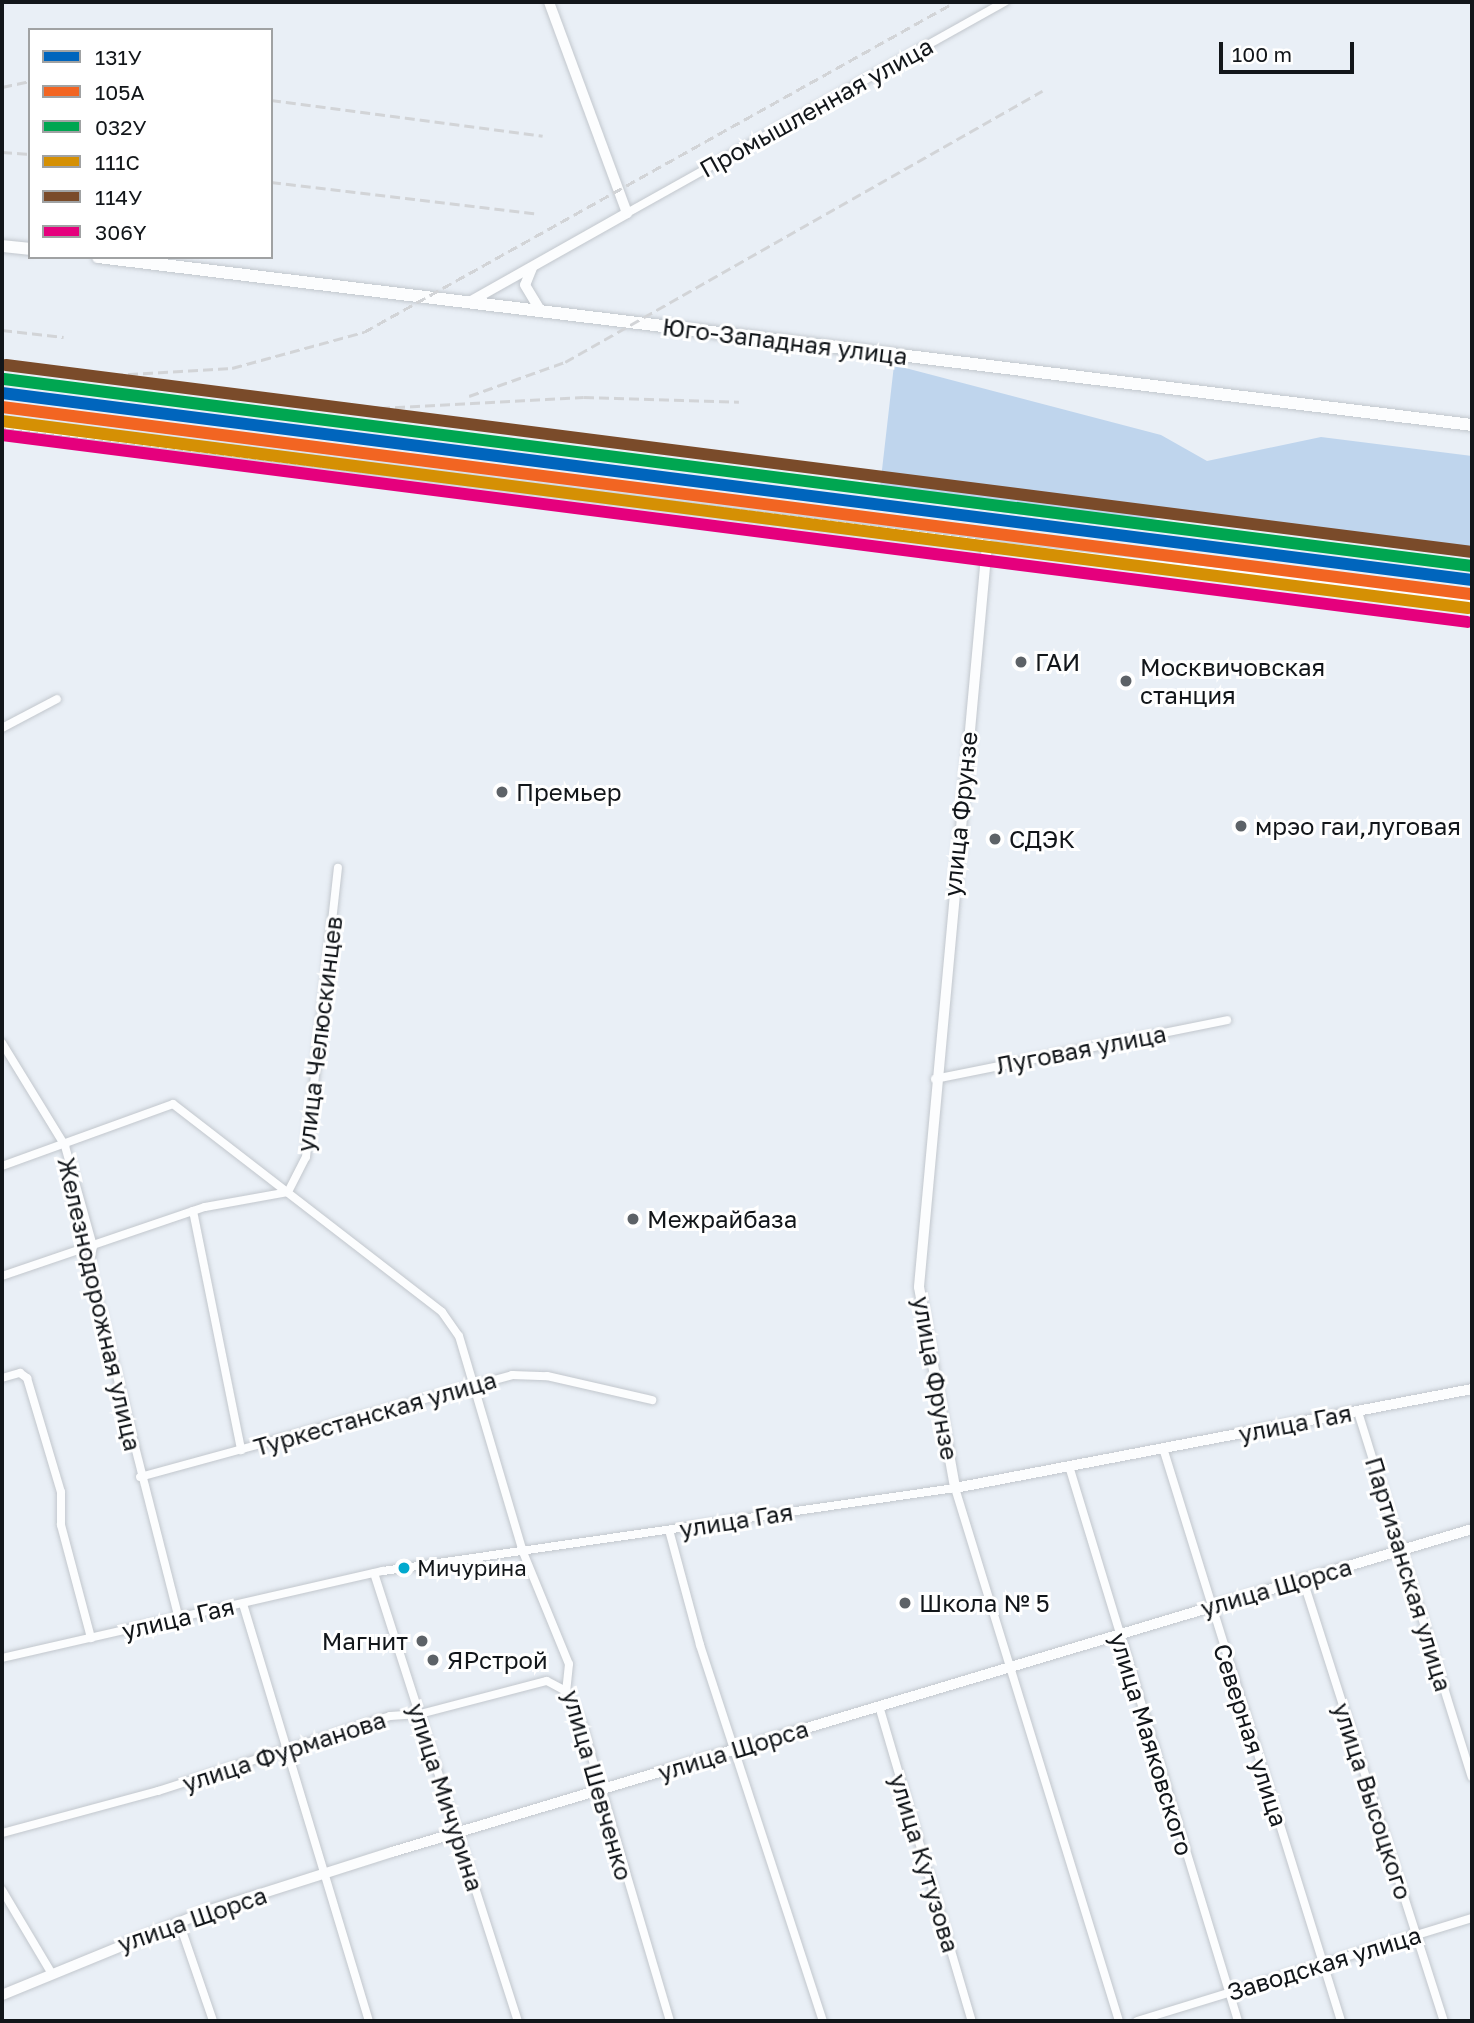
<!DOCTYPE html>
<html>
<head>
<meta charset="utf-8">
<style>
	body { margin:0 }
	#map { position:relative; width:1474px; height:2023px; overflow:hidden; background:#e9eff6; font-family:"Golos Text",sans-serif }
	div>[style] { position:absolute }
	[style*='--x'] { left:calc(var(--x)*1px); top:calc(var(--y)*1px); width:calc(var(--w)*1px); rotate:calc(var(--a)*1deg) }
	.green>* { inset:0; background:#bfd5ed }
	.roads { filter:drop-shadow(0 0 2px #c2c7cd) drop-shadow(0 0 2px #c2c7cd) }
	.street>* { height:8px; margin:-4px; padding:0 4px; transform-origin:4px; border-radius:4px; background:#fcfdfe }
	.secondary>* { height:10px; margin:-5px; padding:0 5px; transform-origin:5px; border-radius:5px; background:#fcfdfe }
	.primary>* { height:12px; margin:-6px; padding:0 6px; transform-origin:6px; border-radius:6px; background:#fcfdfe }
	.rail>* { height:2.5px; margin-top:-1.25px; transform-origin:0; background:repeating-linear-gradient(90deg,#d2d4d7 0 10px,transparent 0 15px) }
	.rail-1>* { height:12px; margin:-6px; padding:0 6px; transform-origin:6px; border-radius:6px; background:#0065bd }
	.rail-2>* { height:12px; margin:-6px; padding:0 6px; transform-origin:6px; border-radius:6px; background:#f26522 }
	.rail-3>* { height:12px; margin:-6px; padding:0 6px; transform-origin:6px; border-radius:6px; background:#00a651 }
	.rail-4>* { height:12px; margin:-6px; padding:0 6px; transform-origin:6px; border-radius:6px; background:#d59004 }
	.rail-5>* { height:12px; margin:-6px; padding:0 6px; transform-origin:6px; border-radius:6px; background:#7a4b2a }
	.rail-6>* { height:12px; margin:-6px; padding:0 6px; transform-origin:6px; border-radius:6px; background:#e5007d }
	.dots>* { width:19px; height:19px; translate:-50% -50%; box-sizing:border-box; border:4px solid #fff; border-radius:50% }
	span { translate:-50% -50%; white-space:nowrap; text-align:center; line-height:1.15; -webkit-text-stroke:6px #fff; paint-order:stroke }
	.bus-label { font-size:22px; color:#12161a }
	.left { translate:0 -50%; text-align:left }
	.street-label { font-size:24px; color:#12161a }
	.poi-label { font-size:24px; color:#12161a }
	.right { translate:-100% -50%; text-align:right }
	.frame { position:absolute; inset:0; border:4px solid #12161a; pointer-events:none }
	.legend { position:absolute; left:28px; top:28px; width:245px; height:231px; box-sizing:border-box; background:#fff; border:2px solid #a0a2a3; margin:0; padding:9px 12px; list-style:none; font-size:21px; color:#12161a }
	.legend li { display:flex; align-items:center; gap:14px; height:35px }
	.legend b { width:35px; border:2px solid #a0a2a3 }
	.scale { position:absolute; left:1219px; top:42px; width:135px; height:32px; box-sizing:border-box; border:4px solid #12161a; border-top:0; padding-left:9px; font-size:21px; line-height:24px; white-space:nowrap; color:#12161a; -webkit-text-stroke:5px #fff; paint-order:stroke }
</style>
</head>
<body>
<div id="map">
	<div class="green">
		<div style="clip-path:polygon(894px 365px,1161px 435px,1207px 461px,1321px 437px,1472px 456px,1472px 549px,1217px 519px,1162px 517px,1116px 527px,879px 496px)"></div>
	</div>
	<div class="roads">
		<div class="street">
			<div style="--x:627;--y:213;--w:433;--a:-29.2"></div>
			<div style="--x:987;--y:545;--w:488;--a:6.6"></div>
			<div style="--x:2;--y:728;--w:62;--a:-27.8"></div>
			<div style="--x:2;--y:1043;--w:121;--a:58.5"></div>
			<div style="--x:65;--y:1146;--w:104;--a:74.4"></div>
			<div style="--x:93;--y:1246;--w:20;--a:101"></div>
			<div style="--x:89;--y:1266;--w:363;--a:75.7"></div>
			<div style="--x:935;--y:1079;--w:298;--a:-11.4"></div>
			<div style="--x:2;--y:1166;--w:182;--a:-19.9"></div>
			<div style="--x:173;--y:1104;--w:340;--a:37.7"></div>
			<div style="--x:442;--y:1312;--w:29;--a:55"></div>
			<div style="--x:459;--y:1336;--w:225;--a:73.5"></div>
			<div style="--x:523;--y:1552;--w:121;--a:67.7"></div>
			<div style="--x:569;--y:1664;--w:27;--a:96"></div>
			<div style="--x:566;--y:1691;--w:37;--a:64"></div>
			<div style="--x:582;--y:1724;--w:310;--a:73.5"></div>
			<div style="--x:193;--y:1211;--w:244;--a:78.6"></div>
			<div style="--x:2;--y:1276;--w:214;--a:-18.8"></div>
			<div style="--x:205;--y:1207;--w:84;--a:-10.2"></div>
			<div style="--x:288;--y:1192;--w:39;--a:-63"></div>
			<div style="--x:306;--y:1157;--w:291;--a:-83.7"></div>
			<div style="--x:2;--y:1378;--w:19;--a:-16"></div>
			<div style="--x:20;--y:1373;--w:9;--a:36"></div>
			<div style="--x:27;--y:1378;--w:119;--a:73.4"></div>
			<div style="--x:61;--y:1492;--w:33;--a:90"></div>
			<div style="--x:61;--y:1525;--w:117;--a:75.1"></div>
			<div style="--x:1358;--y:1412;--w:382;--a:72.7"></div>
			<div style="--x:1163;--y:1448;--w:600;--a:72.74"></div>
			<div style="--x:1069;--y:1466;--w:580;--a:73.06"></div>
			<div style="--x:140;--y:1477;--w:386;--a:-15.3"></div>
			<div style="--x:512;--y:1375;--w:35;--a:2"></div>
			<div style="--x:547;--y:1376;--w:108;--a:12.9"></div>
			<div style="--x:669;--y:1530;--w:119;--a:74.9"></div>
			<div style="--x:700;--y:1645;--w:396;--a:71.9"></div>
			<div style="--x:374;--y:1573;--w:471;--a:72.2"></div>
			<div style="--x:1303;--y:1580;--w:463;--a:72.3"></div>
			<div style="--x:243;--y:1604;--w:436;--a:73.2"></div>
			<div style="--x:2;--y:1658;--w:391;--a:-12.9"></div>
			<div style="--x:383;--y:1571;--w:578;--a:-8.26"></div>
			<div style="--x:955;--y:1488;--w:558;--a:72.9"></div>
			<div style="--x:879;--y:1706;--w:328;--a:73.6"></div>
			<div style="--x:2;--y:1833;--w:162;--a:-15.1"></div>
			<div style="--x:158;--y:1791;--w:244;--a:-17.9"></div>
			<div style="--x:390;--y:1716;--w:30;--a:-4"></div>
			<div style="--x:420;--y:1714;--w:131;--a:-14.6"></div>
			<div style="--x:547;--y:1681;--w:21;--a:28"></div>
			<div style="--x:2;--y:1890;--w:98;--a:59.2"></div>
			<div style="--x:179;--y:1922;--w:105;--a:71"></div>
			<div style="--x:1137;--y:2021;--w:350;--a:-17.1"></div>
		</div>
		<div class="secondary">
			<div style="--x:532;--y:268;--w:18;--a:112"></div>
			<div style="--x:525;--y:285;--w:27;--a:59"></div>
			<div style="--x:471;--y:301;--w:179;--a:-29.4"></div>
			<div style="--x:627;--y:213;--w:225;--a:-110.3"></div>
			<div style="--x:2;--y:423;--w:993;--a:7.06"></div>
			<div style="--x:987;--y:545;--w:745;--a:95.24"></div>
			<div style="--x:919;--y:1287;--w:204;--a:79.8"></div>
			<div style="--x:955;--y:1488;--w:526;--a:-10.84"></div>
			<div style="--x:2;--y:1995;--w:222;--a:-22.3"></div>
			<div style="--x:207;--y:1911;--w:194;--a:-17.7"></div>
			<div style="--x:392;--y:1852;--w:1127;--a:-16.65"></div>
		</div>
		<div class="primary">
			<div style="--x:2;--y:246;--w:28;--a:6"></div>
			<div style="--x:98;--y:257;--w:1384;--a:6.97"></div>
		</div>
	</div>
	<div class="rail">
		<div style="--x:2;--y:87;--w:29;--a:-12"></div>
		<div style="--x:271;--y:100;--w:274;--a:7.5"></div>
		<div style="--x:2;--y:152;--w:28;--a:4"></div>
		<div style="--x:271;--y:182;--w:269;--a:6.8"></div>
		<div style="--x:2;--y:330;--w:62;--a:6.4"></div>
		<div style="--x:2;--y:361;--w:122;--a:7.1"></div>
		<div style="--x:113;--y:375;--w:119;--a:-3.4"></div>
		<div style="--x:232;--y:368;--w:137;--a:-15.3"></div>
		<div style="--x:364;--y:332;--w:677;--a:-29.18"></div>
		<div style="--x:161;--y:381;--w:221;--a:7"></div>
		<div style="--x:380;--y:408;--w:204;--a:-3.1"></div>
		<div style="--x:584;--y:397;--w:155;--a:1.8"></div>
		<div style="--x:469;--y:396;--w:102;--a:-19.5"></div>
		<div style="--x:565;--y:362;--w:549;--a:-29.6"></div>
	</div>
	<div class="rail-1">
		<div style="--x:2;--y:393;--w:1482;--a:7.25"></div>
	</div>
	<div class="rail-2">
		<div style="--x:2;--y:407;--w:1480;--a:7.26"></div>
	</div>
	<div class="rail-3">
		<div style="--x:4;--y:379;--w:1480;--a:7.26"></div>
	</div>
	<div class="rail-4">
		<div style="--x:2;--y:421;--w:1478;--a:7.27"></div>
	</div>
	<div class="rail-5">
		<div style="--x:6;--y:365;--w:1478;--a:7.27"></div>
	</div>
	<div class="rail-6">
		<div style="--x:2;--y:435;--w:1477;--a:7.27"></div>
	</div>
	<div class="dots">
		<div style="left:1021px;top:662px;background:#5d6267"></div>
		<div style="left:1126px;top:681px;background:#5d6267"></div>
		<div style="left:502px;top:792px;background:#5d6267"></div>
		<div style="left:1241px;top:826px;background:#5d6267"></div>
		<div style="left:995px;top:839px;background:#5d6267"></div>
		<div style="left:633px;top:1219px;background:#5d6267"></div>
		<div style="left:404px;top:1568px;background:#00a9ce"></div>
		<div style="left:905px;top:1603px;background:#5d6267"></div>
		<div style="left:422px;top:1641px;background:#5d6267"></div>
		<div style="left:433px;top:1660px;background:#5d6267"></div>
	</div>
	<div class="bus-label">
		<span class="left" style="left:417px;top:1568px">Мичурина</span>
	</div>
	<div class="street-label">
		<span style="left:816px;top:107px;rotate:-29deg">Промышленная улица</span>
		<span style="left:785px;top:341px;rotate:7deg">Юго-Западная улица</span>
		<span style="left:960px;top:814px;rotate:-84deg">улица Фрунзе</span>
		<span style="left:319px;top:1034px;rotate:-83deg">улица Челюскинцев</span>
		<span style="left:1081px;top:1049px;rotate:-11deg">Луговая улица</span>
		<span style="left:100px;top:1304px;rotate:77deg">Железнодорожная улица</span>
		<span style="left:936px;top:1378px;rotate:80deg">улица Фрунзе</span>
		<span style="left:375px;top:1413px;rotate:-16deg">Туркестанская улица</span>
		<span style="left:1295px;top:1423px;rotate:-11deg">улица Гая</span>
		<span style="left:736px;top:1520px;rotate:-9deg">улица Гая</span>
		<span style="left:1409px;top:1574px;rotate:73deg">Партизанская улица</span>
		<span style="left:1276px;top:1587px;rotate:-16deg">улица Щорса</span>
		<span style="left:178px;top:1618px;rotate:-13deg">улица Гая</span>
		<span style="left:1251px;top:1735px;rotate:72deg">Северная улица</span>
		<span style="left:1152px;top:1744px;rotate:73deg">улица Маяковского</span>
		<span style="left:733px;top:1750px;rotate:-17deg">улица Щорса</span>
		<span style="left:284px;top:1751px;rotate:-18deg">улица Фурманова</span>
		<span style="left:598px;top:1785px;rotate:74deg">улица Шевченко</span>
		<span style="left:446px;top:1797px;rotate:72deg">улица Мичурина</span>
		<span style="left:1373px;top:1801px;rotate:72deg">улица Высоцкого</span>
		<span style="left:925px;top:1863px;rotate:73deg">улица Кутузова</span>
		<span style="left:192px;top:1919px;rotate:-19deg">улица Щорса</span>
		<span style="left:1324px;top:1963px;rotate:-17deg">Заводская улица</span>
	</div>
	<div class="poi-label">
		<span class="left" style="left:1035px;top:662px">ГАИ</span>
		<span class="left" style="left:1140px;top:681px">Москвичовская<br>станция</span>
		<span class="left" style="left:516px;top:792px">Премьер</span>
		<span class="left" style="left:1255px;top:826px">мрэо гаи,луговая</span>
		<span class="left" style="left:1009px;top:839px">СДЭК</span>
		<span class="left" style="left:647px;top:1219px">Межрайбаза</span>
		<span class="left" style="left:919px;top:1603px">Школа № 5</span>
		<span class="right" style="left:408px;top:1641px">Магнит</span>
		<span class="left" style="left:447px;top:1660px">ЯРстрой</span>
	</div>
	<div class="frame"></div>
	<ul class="legend">
	<li><b style="height:9px;background:#0065bd"></b>131У</li>
	<li><b style="height:9px;background:#f26522"></b>105А</li>
	<li><b style="height:9px;background:#00a651"></b>032У</li>
	<li><b style="height:9px;background:#d59004"></b>111С</li>
	<li><b style="height:9px;background:#7a4b2a"></b>114У</li>
	<li><b style="height:9px;background:#e5007d"></b>306Y</li>
	</ul>
	<div class="scale">100 m</div>
</div>
</body>
</html>
